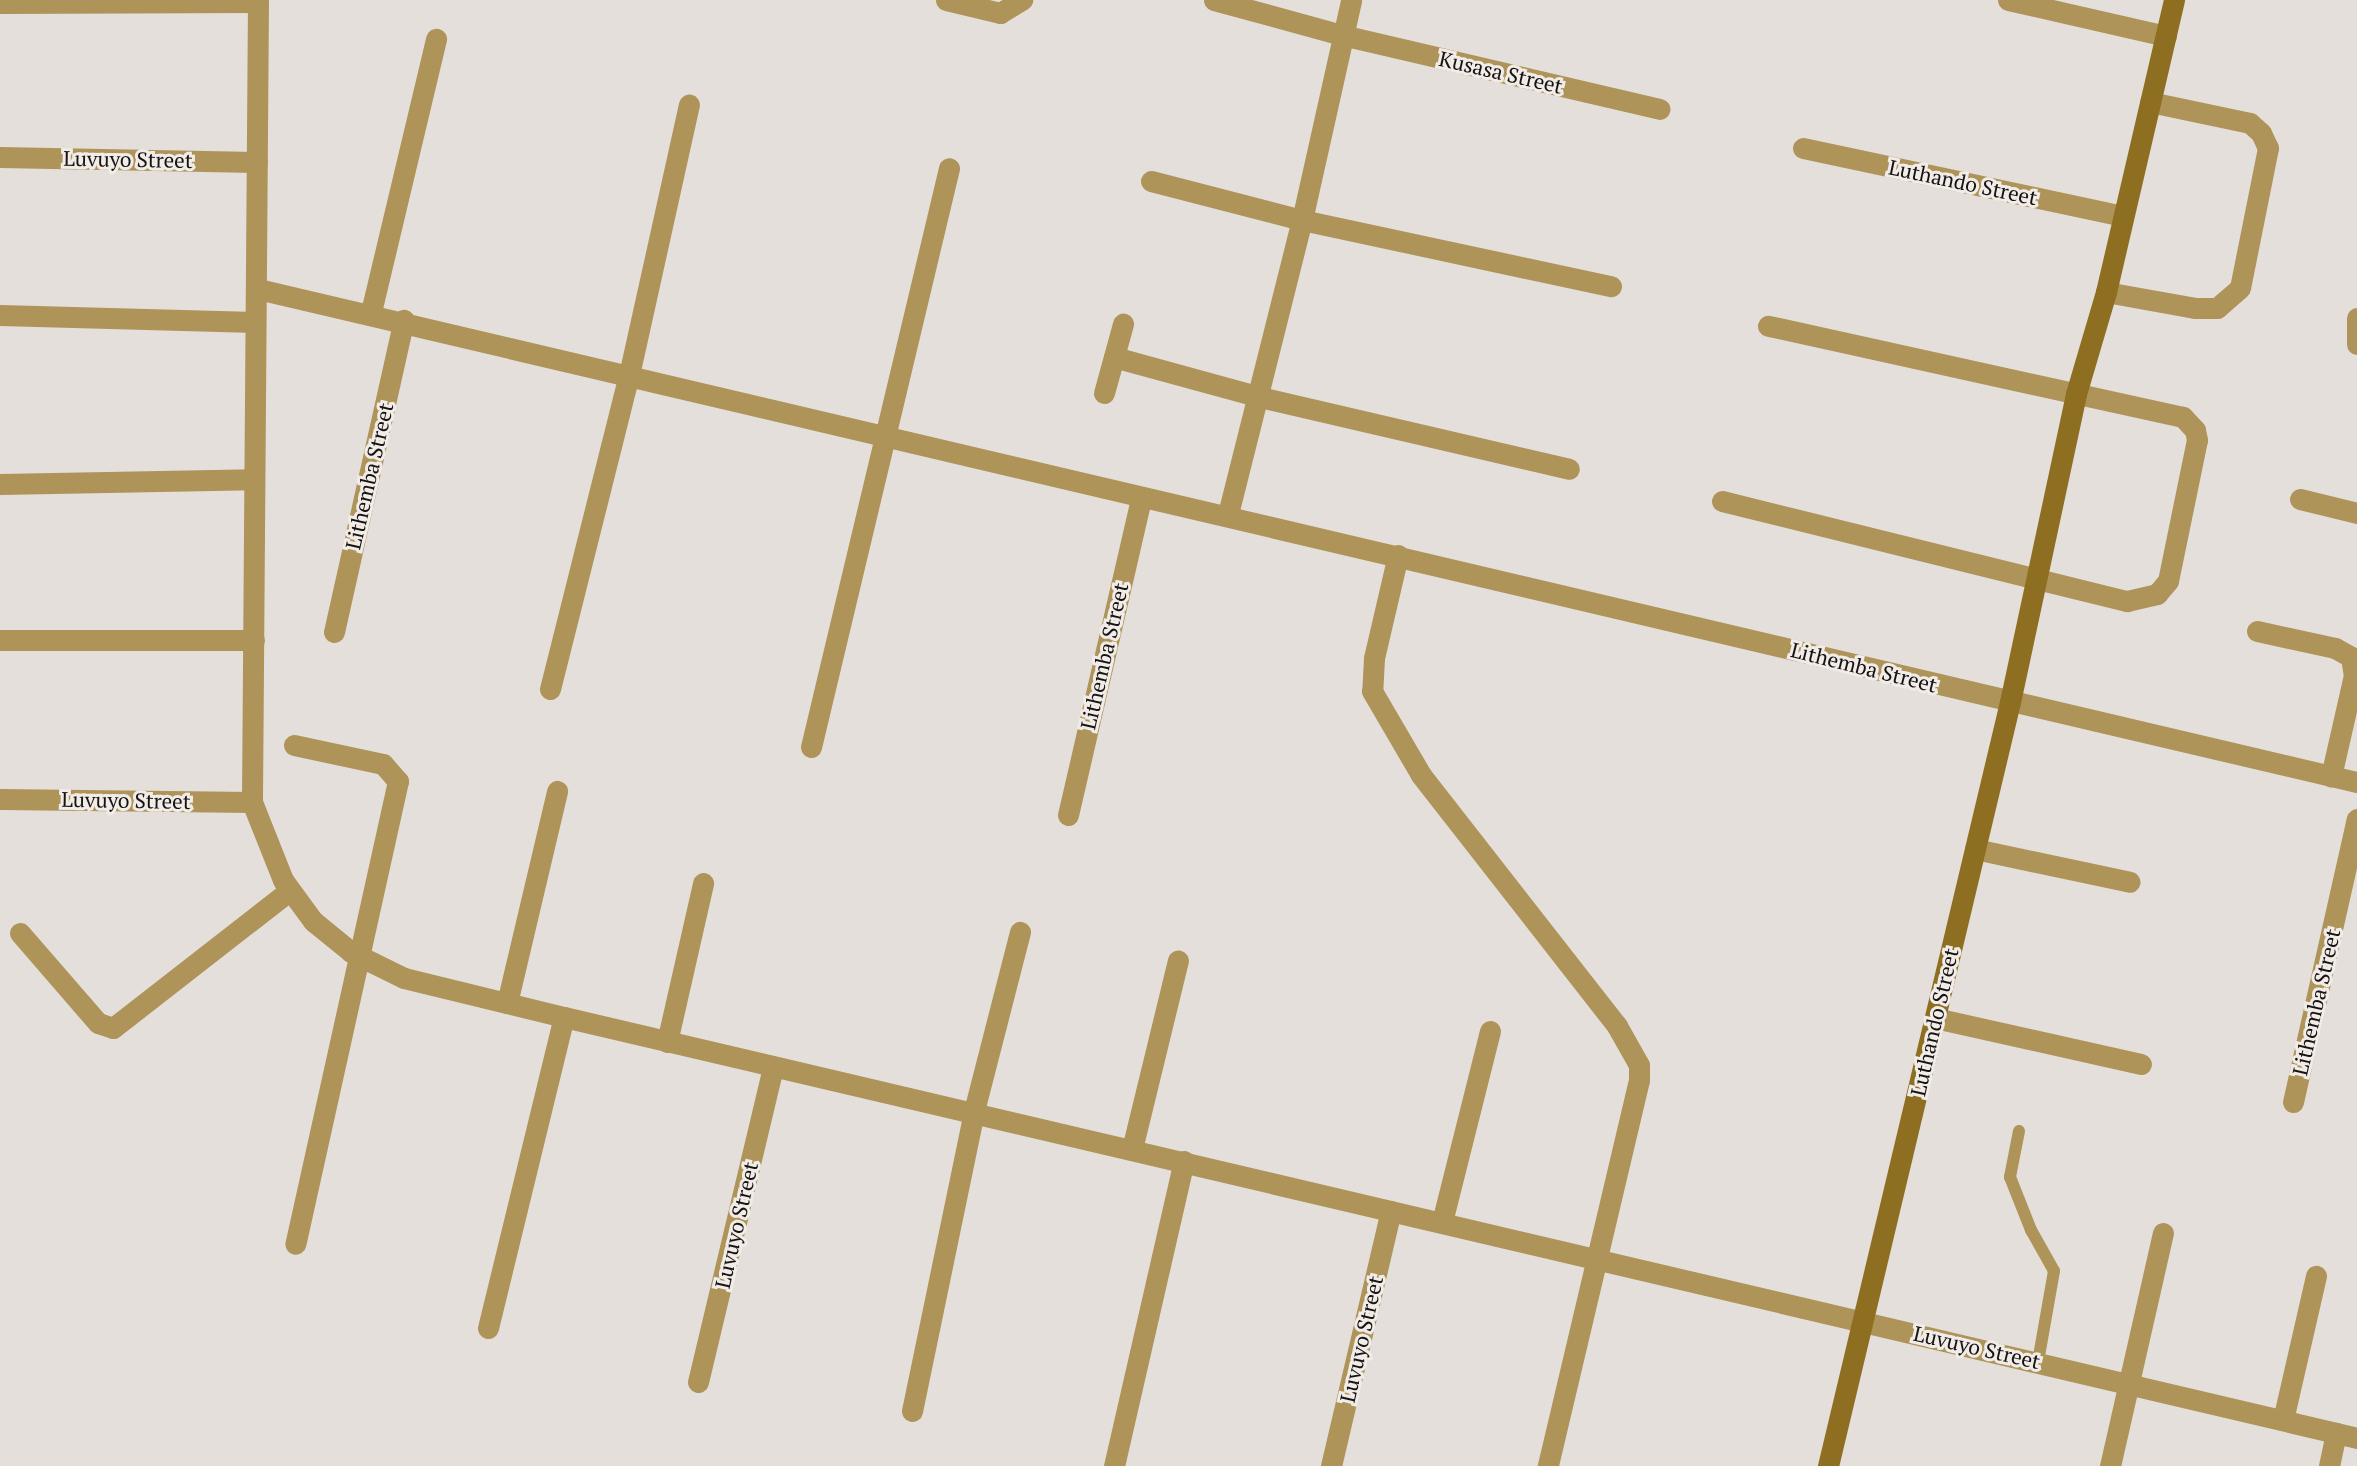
<!DOCTYPE html>
<html>
<head>
<meta charset="utf-8">
<style>
	body { margin:0 }
	#map { position:relative; width:2357px; height:1466px; overflow:hidden; background:#e5dfdb; font-family:"PT Serif",serif }
	div>[style] { position:absolute }
	[style*='--x'] { left:calc(var(--x)*1px); top:calc(var(--y)*1px); width:calc(var(--w)*1px); rotate:calc(var(--a)*1deg) }
	.lane>* { height:12px; margin:-6px; padding:0 6px; transform-origin:6px; border-radius:6px; background:#ae9459 }
	.street>* { height:21px; margin:-10.5px; padding:0 10.5px; transform-origin:10.5px; border-radius:10.5px; background:#ae9459 }
	.secondary>* { height:21px; margin:-10.5px; padding:0 10.5px; transform-origin:10.5px; border-radius:10.5px; background:#8e6f21 }
	span { translate:-50% -50%; white-space:nowrap; text-align:center; line-height:1.15; -webkit-text-stroke:6px #f2ece8; paint-order:stroke }
	.street-label { font-size:21px; color:#161413 }
</style>
</head>
<body>
<div id="map">
	<div class="lane">
		<div style="--x:2019;--y:1131;--w:47;--a:101.1"></div>
		<div style="--x:2010;--y:1177;--w:57;--a:68.4"></div>
		<div style="--x:2031;--y:1230;--w:47;--a:60.7"></div>
		<div style="--x:2054;--y:1271;--w:92;--a:100"></div>
	</div>
	<div class="street">
		<div style="--x:258;--y:0;--w:802;--a:90.43"></div>
		<div style="--x:252;--y:802;--w:84;--a:68.3"></div>
		<div style="--x:283;--y:880;--w:51;--a:53.8"></div>
		<div style="--x:313;--y:921;--w:49;--a:39.2"></div>
		<div style="--x:351;--y:952;--w:59;--a:26.1"></div>
		<div style="--x:404;--y:978;--w:165;--a:13.7"></div>
		<div style="--x:564;--y:1017;--w:1842;--a:13.21"></div>
		<div style="--x:946;--y:0;--w:56;--a:13.5"></div>
		<div style="--x:1000;--y:13;--w:26;--a:-31"></div>
		<div style="--x:1214;--y:0;--w:133;--a:15.3"></div>
		<div style="--x:1342;--y:35;--w:326;--a:13.1"></div>
		<div style="--x:2008;--y:0;--w:162;--a:12.8"></div>
		<div style="--x:0;--y:3;--w:258;--a:-0.2"></div>
		<div style="--x:1803;--y:148;--w:326;--a:12"></div>
		<div style="--x:0;--y:157;--w:257;--a:1.1"></div>
		<div style="--x:1151;--y:181;--w:156;--a:14.5"></div>
		<div style="--x:1302;--y:220;--w:316;--a:12.1"></div>
		<div style="--x:258;--y:289;--w:2156;--a:13.22"></div>
		<div style="--x:2106;--y:292;--w:90;--a:10.2"></div>
		<div style="--x:2195;--y:308;--w:22;--a:0"></div>
		<div style="--x:2217;--y:308;--w:30;--a:-41"></div>
		<div style="--x:2240;--y:288;--w:143;--a:-78.7"></div>
		<div style="--x:2268;--y:148;--w:17;--a:-115"></div>
		<div style="--x:2261;--y:133;--w:15;--a:-138"></div>
		<div style="--x:2250;--y:123;--w:102;--a:-168.1"></div>
		<div style="--x:371;--y:312;--w:281;--a:-76.6"></div>
		<div style="--x:0;--y:315;--w:255;--a:1.6"></div>
		<div style="--x:2357;--y:318;--w:26;--a:90"></div>
		<div style="--x:1114;--y:357;--w:151;--a:15.3"></div>
		<div style="--x:1260;--y:397;--w:317;--a:13.1"></div>
		<div style="--x:1104;--y:393;--w:72;--a:-74.6"></div>
		<div style="--x:0;--y:484;--w:253;--a:-1.1"></div>
		<div style="--x:2300;--y:499;--w:59;--a:13.8"></div>
		<div style="--x:1722;--y:501;--w:417;--a:13.9"></div>
		<div style="--x:2127;--y:601;--w:31;--a:-13"></div>
		<div style="--x:2157;--y:594;--w:17;--a:-50"></div>
		<div style="--x:2168;--y:581;--w:144;--a:-78.4"></div>
		<div style="--x:2197;--y:440;--w:10;--a:-101"></div>
		<div style="--x:2195;--y:430;--w:18;--a:-133"></div>
		<div style="--x:2183;--y:417;--w:425;--a:-167.6"></div>
		<div style="--x:1228;--y:514;--w:303;--a:-75.9"></div>
		<div style="--x:1302;--y:220;--w:225;--a:-77.4"></div>
		<div style="--x:1398;--y:555;--w:106;--a:103.1"></div>
		<div style="--x:1374;--y:658;--w:33;--a:93"></div>
		<div style="--x:1372;--y:691;--w:97;--a:59.7"></div>
		<div style="--x:1421;--y:775;--w:318;--a:52"></div>
		<div style="--x:1617;--y:1026;--w:45;--a:60.6"></div>
		<div style="--x:1639;--y:1065;--w:15;--a:90"></div>
		<div style="--x:1639;--y:1080;--w:397;--a:103.3"></div>
		<div style="--x:2257;--y:631;--w:80;--a:12.3"></div>
		<div style="--x:2335;--y:648;--w:18;--a:29"></div>
		<div style="--x:2351;--y:657;--w:18;--a:81"></div>
		<div style="--x:2354;--y:675;--w:104;--a:102.8"></div>
		<div style="--x:334;--y:632;--w:320;--a:-77.4"></div>
		<div style="--x:0;--y:640;--w:254;--a:0"></div>
		<div style="--x:550;--y:689;--w:324;--a:-75.9"></div>
		<div style="--x:629;--y:375;--w:277;--a:-77.5"></div>
		<div style="--x:294;--y:745;--w:91;--a:12.1"></div>
		<div style="--x:383;--y:764;--w:23;--a:49"></div>
		<div style="--x:398;--y:781;--w:474;--a:102.5"></div>
		<div style="--x:811;--y:747;--w:595;--a:-76.59"></div>
		<div style="--x:0;--y:799;--w:252;--a:0.7"></div>
		<div style="--x:1068;--y:815;--w:325;--a:-77"></div>
		<div style="--x:1975;--y:849;--w:158;--a:12"></div>
		<div style="--x:20;--y:933;--w:119;--a:49.1"></div>
		<div style="--x:98;--y:1023;--w:16;--a:18"></div>
		<div style="--x:113;--y:1028;--w:224;--a:-37.9"></div>
		<div style="--x:507;--y:1003;--w:218;--a:-76.7"></div>
		<div style="--x:1935;--y:1018;--w:211;--a:12.6"></div>
		<div style="--x:667;--y:1042;--w:163;--a:-77.2"></div>
		<div style="--x:2293;--y:1102;--w:290;--a:-77.3"></div>
		<div style="--x:1132;--y:1149;--w:194;--a:-76.3"></div>
		<div style="--x:1442;--y:1222;--w:197;--a:-75.9"></div>
		<div style="--x:488;--y:1328;--w:320;--a:-76.3"></div>
		<div style="--x:698;--y:1382;--w:324;--a:-76.6"></div>
		<div style="--x:912;--y:1411;--w:306;--a:-78.3"></div>
		<div style="--x:974;--y:1111;--w:185;--a:-75.6"></div>
		<div style="--x:2283;--y:1420;--w:148;--a:-77.1"></div>
		<div style="--x:1114;--y:1466;--w:313;--a:-77.1"></div>
		<div style="--x:1331;--y:1466;--w:262;--a:-76.8"></div>
		<div style="--x:2110;--y:1466;--w:239;--a:-77.2"></div>
		<div style="--x:2329;--y:1466;--w:34;--a:-78"></div>
	</div>
	<div class="secondary">
		<div style="--x:1828;--y:1466;--w:785;--a:-76.6"></div>
		<div style="--x:2010;--y:702;--w:315;--a:-77.9"></div>
		<div style="--x:2076;--y:394;--w:106;--a:-73.6"></div>
		<div style="--x:2106;--y:292;--w:300;--a:-76.9"></div>
	</div>
	<div class="street-label">
		<span style="left:1501px;top:72px;rotate:13deg">Kusasa Street</span>
		<span style="left:128px;top:159px;rotate:1deg">Luvuyo Street</span>
		<span style="left:1963px;top:182px;rotate:12deg">Luthando Street</span>
		<span style="left:369px;top:476px;rotate:-77deg">Lithemba Street</span>
		<span style="left:1104px;top:656px;rotate:-77deg">Lithemba Street</span>
		<span style="left:1864px;top:667px;rotate:14deg">Lithemba Street</span>
		<span style="left:126px;top:800px;rotate:1deg">Luvuyo Street</span>
		<span style="left:2316px;top:1002px;rotate:-77deg">Lithemba Street</span>
		<span style="left:1934px;top:1022px;rotate:-77deg">Luthando Street</span>
		<span style="left:736px;top:1225px;rotate:-77deg">Luvuyo Street</span>
		<span style="left:1361px;top:1339px;rotate:-77deg">Luvuyo Street</span>
		<span style="left:1977px;top:1347px;rotate:13deg">Luvuyo Street</span>
	</div>
</div>
</body>
</html>
